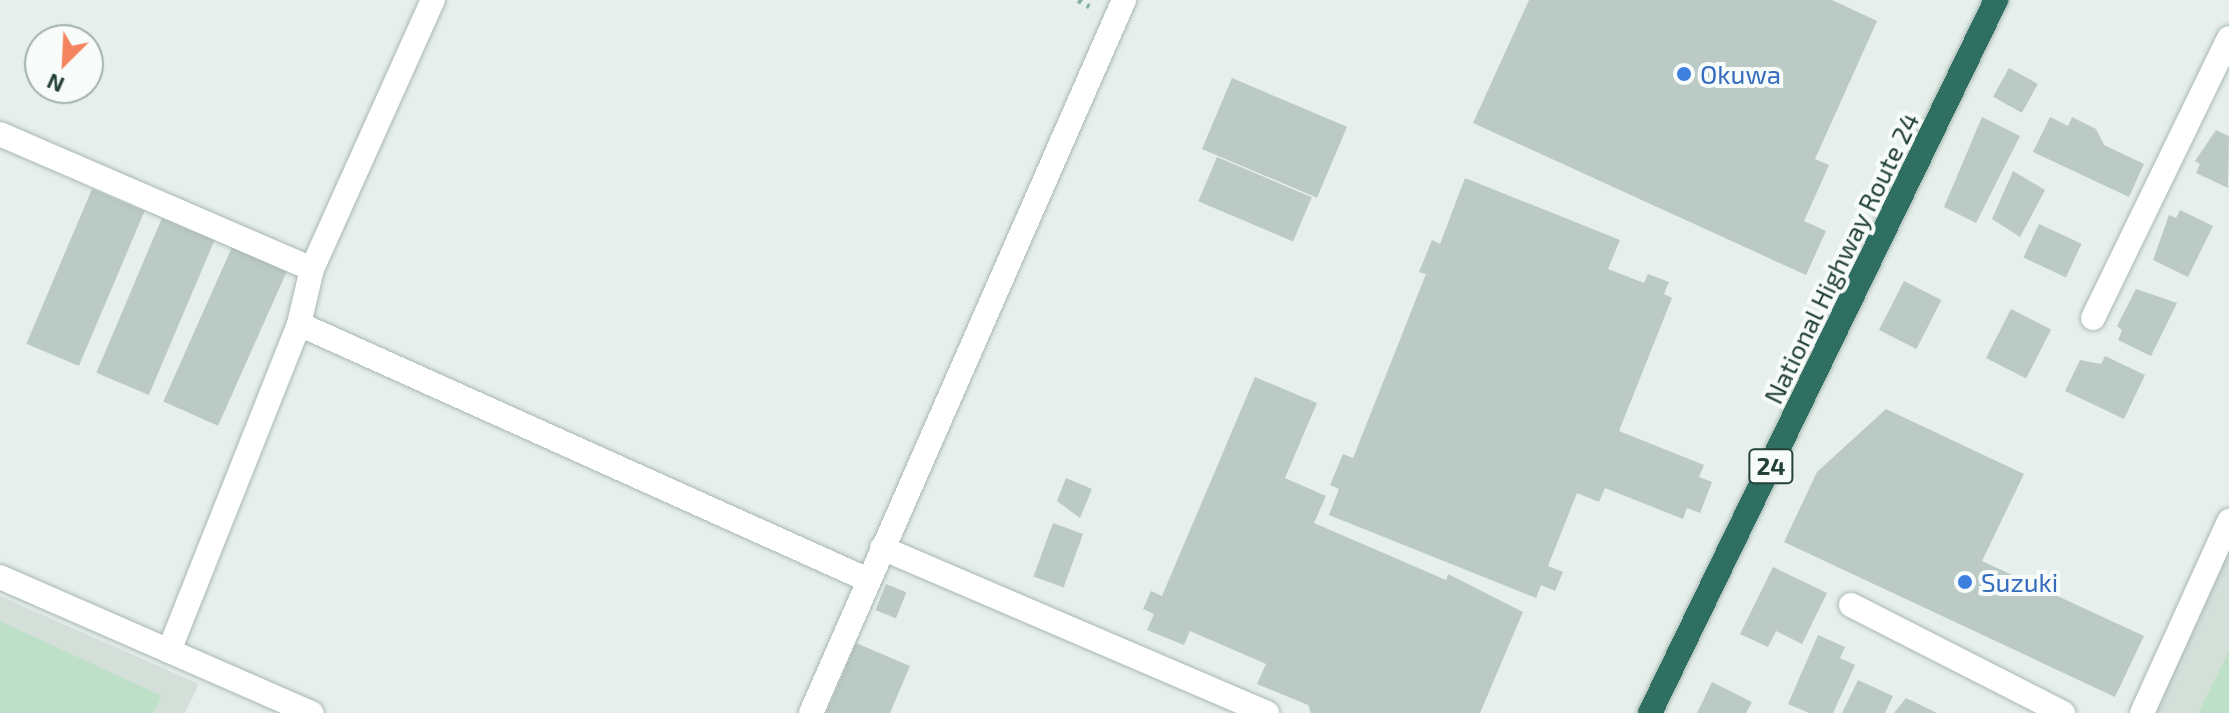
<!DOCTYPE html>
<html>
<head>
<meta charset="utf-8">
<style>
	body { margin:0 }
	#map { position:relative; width:2229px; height:713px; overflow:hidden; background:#e6efeb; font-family:"Exo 2",sans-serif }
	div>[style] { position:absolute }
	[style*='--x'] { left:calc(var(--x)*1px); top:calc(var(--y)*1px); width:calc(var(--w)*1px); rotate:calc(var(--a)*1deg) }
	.built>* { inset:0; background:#d4dfda }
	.green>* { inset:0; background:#bfe0c8 }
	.building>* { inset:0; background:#bbcac4; transform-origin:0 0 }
	.path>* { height:5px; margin-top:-2.5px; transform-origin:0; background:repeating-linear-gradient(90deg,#86b3a5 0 4px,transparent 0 10px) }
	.roads { filter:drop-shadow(0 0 2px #a8b8b2) drop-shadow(0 0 2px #a8b8b2) }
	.street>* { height:24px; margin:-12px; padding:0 12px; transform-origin:12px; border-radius:12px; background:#fff }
	.secondary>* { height:24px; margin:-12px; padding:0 12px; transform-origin:12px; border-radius:12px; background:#fff }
	.highway>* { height:24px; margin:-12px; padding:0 12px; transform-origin:12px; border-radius:12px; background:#2f6f62 }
	.dots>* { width:22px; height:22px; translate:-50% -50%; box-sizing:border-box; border:4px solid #f7fbf9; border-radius:50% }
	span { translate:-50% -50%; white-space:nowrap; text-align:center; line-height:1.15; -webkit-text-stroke:8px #f7fbf9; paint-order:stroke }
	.shield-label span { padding:2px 6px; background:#f7fbf9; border:2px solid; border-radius:6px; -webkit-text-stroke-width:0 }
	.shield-label { font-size:24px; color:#24423a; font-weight:700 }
	.shop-label { font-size:26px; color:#366cbe }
	.left { translate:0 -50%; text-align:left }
	.street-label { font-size:26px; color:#24423a }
	.north { position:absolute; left:24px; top:24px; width:80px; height:80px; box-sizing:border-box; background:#f7fbf9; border:2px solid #a3b1ad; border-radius:50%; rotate:204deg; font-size:22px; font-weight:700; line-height:32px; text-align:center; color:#24423a }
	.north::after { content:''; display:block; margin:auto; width:28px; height:36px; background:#f4845f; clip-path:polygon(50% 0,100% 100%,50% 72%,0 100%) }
</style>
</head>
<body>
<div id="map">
	<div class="built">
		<div style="clip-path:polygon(2229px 550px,2229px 713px,2154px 713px,2202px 612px)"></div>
		<div style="clip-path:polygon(0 596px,199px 684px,185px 713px,0 713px)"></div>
	</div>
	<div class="green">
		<div style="clip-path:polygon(0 621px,162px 696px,153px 713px,0 713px)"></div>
		<div style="clip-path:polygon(2229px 651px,2229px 713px,2198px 713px)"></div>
	</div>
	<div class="building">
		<div style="clip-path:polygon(1529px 0,1832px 0,1877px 21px,1815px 159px,1829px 165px,1804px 221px,1826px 231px,1806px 275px,1473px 123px)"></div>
		<div style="left:2009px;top:68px;width:33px;height:33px;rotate:29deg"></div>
		<div style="left:1232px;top:78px;width:125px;height:77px;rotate:23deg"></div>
		<div style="clip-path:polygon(1982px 117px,2020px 136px,1976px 223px,1944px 207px)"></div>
		<div style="clip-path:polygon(2050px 117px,2068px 126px,2072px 117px,2096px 129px,2104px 145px,2144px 164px,2129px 197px,2033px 152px)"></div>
		<div style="clip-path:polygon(2216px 130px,2229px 136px,2228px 188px,2196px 173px,2200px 164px,2195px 161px)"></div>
		<div style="left:1217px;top:157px;width:103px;height:48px;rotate:23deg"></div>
		<div style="clip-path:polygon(2013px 171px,2045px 190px,2020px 237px,1992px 219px)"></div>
		<div style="clip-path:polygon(1465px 178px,1620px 240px,1608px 269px,1644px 283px,1648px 274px,1669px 282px,1664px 294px,1672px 298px,1619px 431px,1704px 465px,1699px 477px,1712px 482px,1700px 513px,1687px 508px,1683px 519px,1605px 488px,1599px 502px,1577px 493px,1548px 566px,1563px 572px,1555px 591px,1541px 585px,1536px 598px,1329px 515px,1339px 489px,1330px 485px,1343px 454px,1353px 458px,1426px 274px,1419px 272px,1432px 240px,1440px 244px)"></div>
		<div style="left:92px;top:189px;width:57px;height:168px;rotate:23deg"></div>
		<div style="clip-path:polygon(2180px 210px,2213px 226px,2188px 277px,2153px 260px,2169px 215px,2176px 218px)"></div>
		<div style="left:162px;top:218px;width:57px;height:168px;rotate:23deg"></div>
		<div style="left:2039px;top:224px;width:47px;height:37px;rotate:25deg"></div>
		<div style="left:232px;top:247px;width:60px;height:169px;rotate:24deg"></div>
		<div style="left:1904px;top:281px;width:42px;height:55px;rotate:27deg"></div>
		<div style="clip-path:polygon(2136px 289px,2177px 303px,2151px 356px,2118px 340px,2122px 330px,2117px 326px)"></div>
		<div style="left:2011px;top:309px;width:45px;height:55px;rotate:27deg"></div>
		<div style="clip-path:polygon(2105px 356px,2145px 375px,2124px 419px,2065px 391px,2080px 360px,2101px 364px)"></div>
		<div style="clip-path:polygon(1255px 377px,1317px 403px,1285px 478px,1326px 496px,1314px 523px,1446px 580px,1448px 574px,1523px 612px,1480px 713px,1311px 713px,1308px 705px,1257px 684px,1266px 664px,1190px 631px,1184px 645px,1147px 630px,1154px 614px,1143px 609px,1151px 591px,1162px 596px)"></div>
		<div style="clip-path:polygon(1886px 409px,2024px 474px,1982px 561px,2144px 636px,2115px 697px,1784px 542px,1817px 472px)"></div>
		<div style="clip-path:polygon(1066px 478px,1092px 489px,1080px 518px,1057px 501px)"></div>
		<div style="left:1053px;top:523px;width:32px;height:57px;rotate:20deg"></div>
		<div style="clip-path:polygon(1773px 567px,1827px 593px,1802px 644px,1776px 631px,1768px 647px,1740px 634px)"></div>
		<div style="left:886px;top:584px;width:22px;height:28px;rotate:22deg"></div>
		<div style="clip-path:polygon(1818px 635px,1845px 647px,1840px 658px,1855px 665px,1833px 713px,1809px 713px,1788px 704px)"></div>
		<div style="clip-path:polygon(856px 643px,910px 666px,890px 713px,826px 713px)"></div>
		<div style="clip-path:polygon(1858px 680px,1893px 696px,1885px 713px,1842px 713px)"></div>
		<div style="clip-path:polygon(1712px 682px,1752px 702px,1746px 713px,1697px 713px)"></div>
		<div style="clip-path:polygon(1906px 698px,1937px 713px,1894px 713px)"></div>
	</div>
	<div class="path">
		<div style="--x:1078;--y:0;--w:13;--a:29"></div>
	</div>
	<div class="roads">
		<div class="street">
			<div style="--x:0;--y:134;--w:340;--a:23.4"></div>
			<div style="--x:2093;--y:318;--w:311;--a:-64.1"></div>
			<div style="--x:299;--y:324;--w:57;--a:-76.7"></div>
			<div style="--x:312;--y:269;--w:295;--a:-65.8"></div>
			<div style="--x:882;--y:548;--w:419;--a:23.2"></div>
			<div style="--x:1851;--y:605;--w:238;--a:27"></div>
			<div style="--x:169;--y:651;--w:352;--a:-68.3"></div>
			<div style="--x:299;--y:324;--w:624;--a:24.22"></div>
			<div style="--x:811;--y:713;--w:779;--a:-66.3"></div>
			<div style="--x:2142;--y:713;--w:211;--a:-65.6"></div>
		</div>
		<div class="secondary">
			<div style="--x:0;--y:577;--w:340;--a:23.6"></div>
		</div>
		<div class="highway">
			<div style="--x:1650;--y:713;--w:793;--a:-64.11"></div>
		</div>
	</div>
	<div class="dots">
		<div style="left:1684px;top:74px;background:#3f7fe0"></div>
		<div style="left:1965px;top:582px;background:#3f7fe0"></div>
	</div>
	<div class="shield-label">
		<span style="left:1771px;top:466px">24</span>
	</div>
	<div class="shop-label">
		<span class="left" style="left:1700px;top:74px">Okuwa</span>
		<span class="left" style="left:1981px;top:582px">Suzuki</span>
	</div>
	<div class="street-label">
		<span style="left:1841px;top:258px;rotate:-64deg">National Highway Route 24</span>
	</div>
	<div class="north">N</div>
</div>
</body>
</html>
